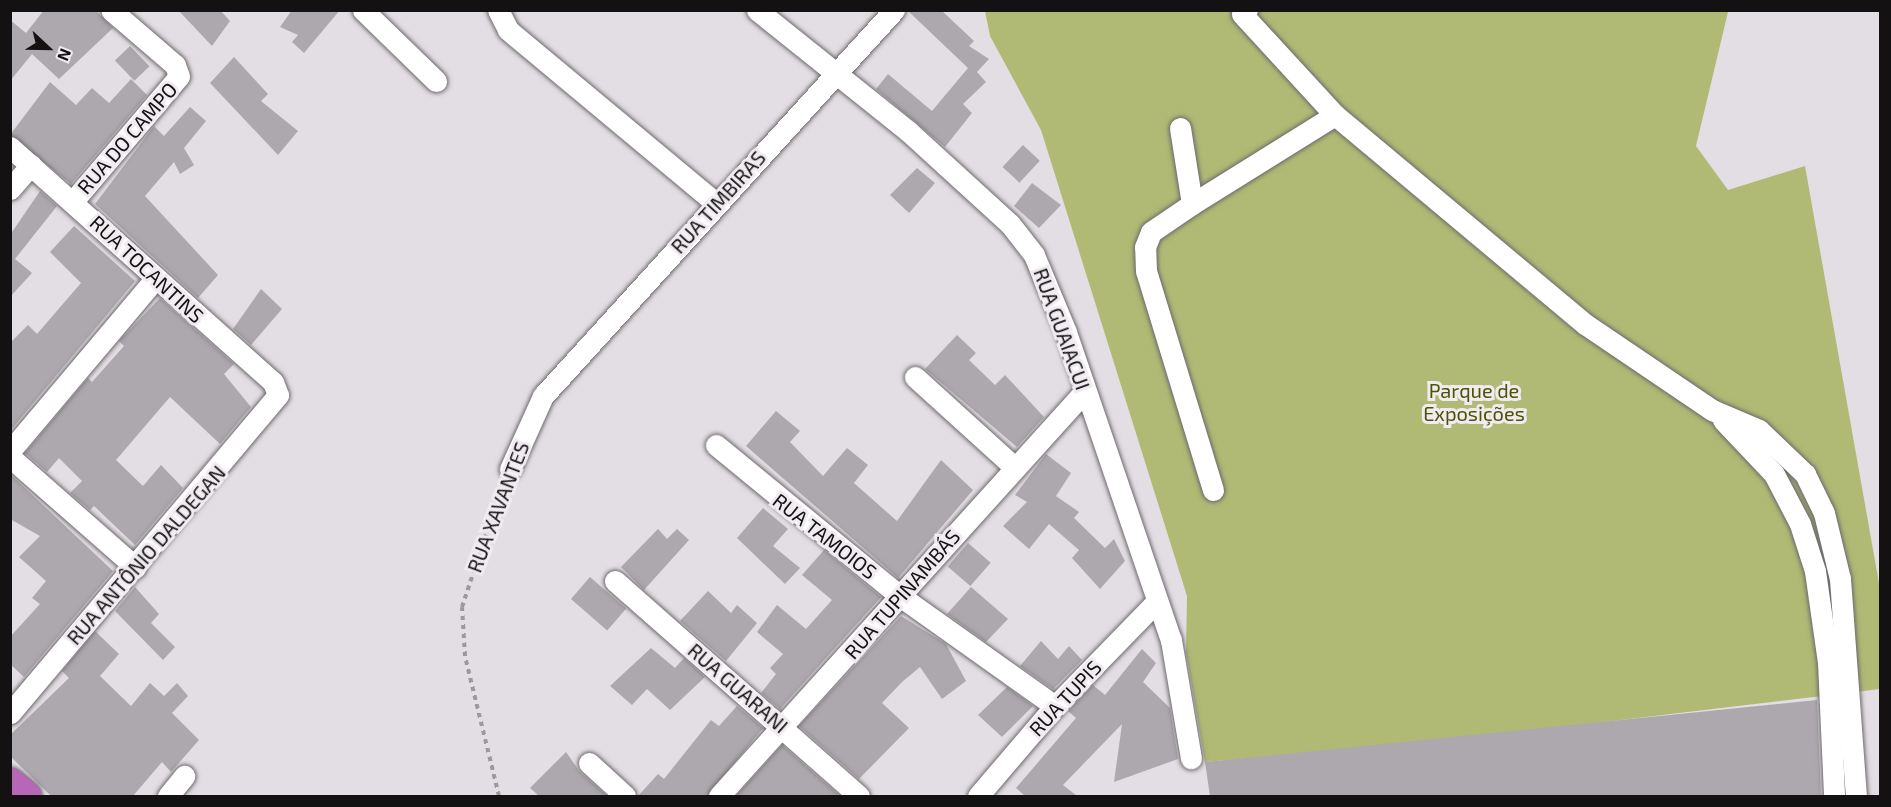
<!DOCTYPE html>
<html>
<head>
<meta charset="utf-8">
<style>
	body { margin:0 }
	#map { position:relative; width:1891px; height:807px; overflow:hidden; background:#e3dee3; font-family:"Exo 2",sans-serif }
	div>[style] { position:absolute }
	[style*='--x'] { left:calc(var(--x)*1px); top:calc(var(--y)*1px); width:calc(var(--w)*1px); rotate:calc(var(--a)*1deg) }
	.green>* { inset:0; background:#b0ba74 }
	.building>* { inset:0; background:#ada8ad; transform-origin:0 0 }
	.path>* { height:4px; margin-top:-2px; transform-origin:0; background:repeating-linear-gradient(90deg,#9c989b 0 4.5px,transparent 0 9px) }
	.roads { filter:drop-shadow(0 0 2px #6d696d) drop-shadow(0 0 2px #6d696d) }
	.minor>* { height:21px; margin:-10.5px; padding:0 10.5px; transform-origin:10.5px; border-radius:10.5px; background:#fff }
	.highway>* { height:30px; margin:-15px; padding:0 15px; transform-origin:15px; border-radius:15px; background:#b866b7 }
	span { translate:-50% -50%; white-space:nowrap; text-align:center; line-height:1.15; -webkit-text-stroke:6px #f0ebf0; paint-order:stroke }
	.street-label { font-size:20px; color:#131112 }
	.park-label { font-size:20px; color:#4c5305 }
	.frame { position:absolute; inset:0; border:12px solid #131112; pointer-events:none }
	.north { position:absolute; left:18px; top:18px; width:60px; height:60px; -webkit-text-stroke:4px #f0ebf0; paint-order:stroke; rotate:112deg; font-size:16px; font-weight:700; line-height:24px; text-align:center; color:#131112 }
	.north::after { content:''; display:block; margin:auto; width:21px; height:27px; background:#131112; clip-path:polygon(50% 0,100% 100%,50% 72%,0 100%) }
</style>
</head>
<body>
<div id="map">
	<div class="green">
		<div style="clip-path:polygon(985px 11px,1728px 12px,1696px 146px,1728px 190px,1805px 166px,1880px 589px,1880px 689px,1460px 739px,1205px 762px,1186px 652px,1187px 596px,1041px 130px,990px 36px)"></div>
	</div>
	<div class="building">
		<div style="clip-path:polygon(44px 10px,95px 10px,113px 28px,59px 79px,32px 54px,10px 81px,10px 20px,26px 33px)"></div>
		<div style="clip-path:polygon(178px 10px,220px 10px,230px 21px,212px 46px)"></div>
		<div style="clip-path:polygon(292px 10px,340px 10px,304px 53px,292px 42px,298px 35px,280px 27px)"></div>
		<div style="clip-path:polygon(907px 10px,941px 10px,974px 41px,969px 46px,989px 59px,977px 72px,986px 82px,963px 104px,972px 113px,945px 147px,876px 89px,888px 74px,932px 111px,968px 68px)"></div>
		<div style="left:130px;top:46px;width:28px;height:21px;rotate:46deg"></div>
		<div style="clip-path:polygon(234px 57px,268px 94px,261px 101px,298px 131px,278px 155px,210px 83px)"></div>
		<div style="clip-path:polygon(131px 79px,147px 95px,71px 184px,10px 135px,50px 82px,76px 105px,92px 88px,109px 103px)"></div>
		<div style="clip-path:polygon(190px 107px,206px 121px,184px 148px,194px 165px,180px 174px,174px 162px,145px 196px,218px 275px,198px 298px,95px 204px,154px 126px,164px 136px)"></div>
		<div style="left:1023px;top:145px;width:23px;height:30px;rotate:43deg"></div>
		<div style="clip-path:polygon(917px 168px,935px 183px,909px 213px,890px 195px)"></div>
		<div style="clip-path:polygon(1032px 183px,1061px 205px,1039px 228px,1014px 206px)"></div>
		<div style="clip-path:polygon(40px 191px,57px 206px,15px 259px,32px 273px,10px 297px,10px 235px)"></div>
		<div style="clip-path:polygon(74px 226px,135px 281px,10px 431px,10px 343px,28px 325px,37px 334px,81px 283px,50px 252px)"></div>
		<div style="clip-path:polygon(261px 289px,282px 309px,251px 345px,233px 329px)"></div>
		<div style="clip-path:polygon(160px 298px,234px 364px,224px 374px,251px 407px,220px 444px,170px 397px,116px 460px,143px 486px,161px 465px,183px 488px,135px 545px,94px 506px,90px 510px,70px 493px,82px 481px,59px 458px,47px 472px,25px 453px,88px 378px,92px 382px,124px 346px,119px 341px)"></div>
		<div style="clip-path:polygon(957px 335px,976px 353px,969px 360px,995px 385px,1005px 375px,1044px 417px,1017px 447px,925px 369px)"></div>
		<div style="clip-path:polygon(776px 411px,800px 431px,790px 442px,823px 476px,847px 448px,868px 465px,854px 483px,897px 521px,941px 460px,973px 490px,898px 578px,746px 446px)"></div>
		<div style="clip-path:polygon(1046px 454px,1071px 473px,1056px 496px,1079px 512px,1074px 518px,1105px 548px,1114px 539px,1125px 561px,1100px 589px,1072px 558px,1079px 550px,1049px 524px,1029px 549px,1003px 526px,1027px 502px,1015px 495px)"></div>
		<div style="clip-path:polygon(10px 474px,113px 571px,24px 677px,10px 664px,10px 637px,40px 604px,32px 598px,46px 581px,19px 557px,40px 536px,10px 519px)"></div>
		<div style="clip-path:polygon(763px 508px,788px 529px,773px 546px,800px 568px,785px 584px,737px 538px)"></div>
		<div style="clip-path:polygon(658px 529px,667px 539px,677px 529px,689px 540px,644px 590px,621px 567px)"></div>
		<div style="left:968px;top:543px;width:30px;height:31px;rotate:41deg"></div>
		<div style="clip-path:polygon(824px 550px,881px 597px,780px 709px,761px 693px,776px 674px,770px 668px,783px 654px,757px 632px,777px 605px,806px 629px,832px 600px,802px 575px)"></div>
		<div style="left:590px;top:577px;width:48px;height:29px;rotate:41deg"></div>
		<div style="clip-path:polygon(135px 587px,159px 614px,151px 623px,175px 647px,163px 660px,115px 611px)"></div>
		<div style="clip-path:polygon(971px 587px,1008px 619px,986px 642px,947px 614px)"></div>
		<div style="clip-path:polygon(708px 591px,731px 613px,737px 605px,757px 623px,726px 661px,680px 621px)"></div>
		<div style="clip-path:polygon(901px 616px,946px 644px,966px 681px,942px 699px,920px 667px,902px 682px,882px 703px,909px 728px,859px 779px,799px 726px)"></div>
		<div style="clip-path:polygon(95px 631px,119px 654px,100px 676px,131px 706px,150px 683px,164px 696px,177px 683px,188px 696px,172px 713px,199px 740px,171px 772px,162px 762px,133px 796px,51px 796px,10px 756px,10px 735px,69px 678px,62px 671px)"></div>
		<div style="clip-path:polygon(1041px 641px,1058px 659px,1069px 646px,1082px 660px,1053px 689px,1020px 666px)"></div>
		<div style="clip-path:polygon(651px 648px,675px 668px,684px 658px,705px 677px,670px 710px,647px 689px,632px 705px,610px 686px)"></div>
		<div style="clip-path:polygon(1142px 649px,1156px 663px,1143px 682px,1170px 708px,1178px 759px,1114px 782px,1122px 724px,1063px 785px,1077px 796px,1025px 796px,1016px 788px,1076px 718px,1068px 711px,1093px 685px,1105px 695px)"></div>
		<div style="clip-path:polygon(1007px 687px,1033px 706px,1002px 737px,978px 715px)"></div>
		<div style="clip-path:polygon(1817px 700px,1821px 796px,1210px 796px,1205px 762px)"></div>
		<div style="clip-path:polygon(737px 706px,763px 728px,707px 796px,638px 796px,658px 774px,664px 779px,711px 720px,719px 726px)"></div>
		<div style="clip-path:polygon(782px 745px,840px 796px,736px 796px)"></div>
		<div style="clip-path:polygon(566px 752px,580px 772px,607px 796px,539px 796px,530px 788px)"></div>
	</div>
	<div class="path">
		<div style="--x:499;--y:796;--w:144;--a:-103.7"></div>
		<div style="--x:465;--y:656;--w:49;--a:-93.5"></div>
		<div style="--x:462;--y:607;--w:130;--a:-71.6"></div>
	</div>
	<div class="roads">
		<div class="minor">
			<div style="--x:363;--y:10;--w:102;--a:44.2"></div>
			<div style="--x:498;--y:10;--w:22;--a:63"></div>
			<div style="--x:508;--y:30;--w:271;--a:39.8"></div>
			<div style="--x:757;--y:10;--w:193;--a:38.7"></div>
			<div style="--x:908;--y:131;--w:138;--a:42.4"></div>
			<div style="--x:1010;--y:224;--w:39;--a:52"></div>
			<div style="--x:1034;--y:255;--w:83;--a:67.4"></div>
			<div style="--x:1066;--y:332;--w:325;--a:71.2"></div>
			<div style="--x:1171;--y:640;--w:120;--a:80.4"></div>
			<div style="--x:1247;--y:10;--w:6;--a:141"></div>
			<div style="--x:1242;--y:14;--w:137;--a:47.4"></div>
			<div style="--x:1180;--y:128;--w:77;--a:81"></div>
			<div style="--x:10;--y:147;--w:353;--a:41.8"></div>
			<div style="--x:273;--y:382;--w:14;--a:69"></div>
			<div style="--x:278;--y:395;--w:416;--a:130.1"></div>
			<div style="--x:10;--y:189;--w:32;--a:-49"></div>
			<div style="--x:74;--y:200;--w:162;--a:-49.7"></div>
			<div style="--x:179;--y:76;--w:12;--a:-110"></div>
			<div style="--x:175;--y:65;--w:84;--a:-139.3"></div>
			<div style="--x:915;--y:377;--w:132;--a:42.2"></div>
			<div style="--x:1723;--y:420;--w:74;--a:46.6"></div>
			<div style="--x:1774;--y:474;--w:56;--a:62.5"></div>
			<div style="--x:1800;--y:524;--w:49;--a:72.3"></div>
			<div style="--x:1815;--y:571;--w:92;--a:81.9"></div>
			<div style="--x:1828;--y:662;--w:134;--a:87.4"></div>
			<div style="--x:716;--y:445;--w:238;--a:39.4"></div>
			<div style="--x:900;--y:596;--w:190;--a:35.4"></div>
			<div style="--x:10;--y:451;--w:225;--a:-49.9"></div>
			<div style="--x:10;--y:457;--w:167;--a:41.3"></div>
			<div style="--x:510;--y:469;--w:80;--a:-65.7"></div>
			<div style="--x:543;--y:396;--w:522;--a:-47.72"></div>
			<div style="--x:1213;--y:490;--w:229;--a:-107"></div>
			<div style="--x:1146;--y:271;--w:24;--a:-92"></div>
			<div style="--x:1145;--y:247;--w:16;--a:-68"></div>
			<div style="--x:1151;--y:232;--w:50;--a:-34.3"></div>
			<div style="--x:1192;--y:204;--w:168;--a:-31.9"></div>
			<div style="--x:1335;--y:115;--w:326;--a:39.9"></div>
			<div style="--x:1585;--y:324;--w:153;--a:34.1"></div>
			<div style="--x:1712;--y:410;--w:51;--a:23.1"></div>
			<div style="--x:1759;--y:430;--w:64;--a:43.7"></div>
			<div style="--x:1805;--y:474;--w:43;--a:64"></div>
			<div style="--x:1824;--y:513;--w:68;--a:76.4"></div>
			<div style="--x:1840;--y:579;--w:218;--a:85.8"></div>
			<div style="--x:615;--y:581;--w:325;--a:41.4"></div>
			<div style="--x:589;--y:763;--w:49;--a:42.5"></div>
			<div style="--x:168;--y:796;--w:26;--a:-51"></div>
			<div style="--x:719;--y:796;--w:546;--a:-47.9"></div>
			<div style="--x:978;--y:796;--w:118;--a:-49.5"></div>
			<div style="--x:1055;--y:706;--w:145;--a:-45.8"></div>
		</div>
		<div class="highway">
			<div style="--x:10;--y:783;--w:21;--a:39"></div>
		</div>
	</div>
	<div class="street-label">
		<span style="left:127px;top:138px;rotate:-49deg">RUA DO CAMPO</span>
		<span style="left:718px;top:202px;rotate:-48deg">RUA TIMBIRAS</span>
		<span style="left:147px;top:269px;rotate:43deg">RUA TOCANTINS</span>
		<span style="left:1062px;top:329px;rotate:70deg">RUA GUAIACUI</span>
		<span style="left:498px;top:507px;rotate:-69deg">RUA XAVANTES</span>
		<span style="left:825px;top:536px;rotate:38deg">RUA TAMOIOS</span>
		<span style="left:146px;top:555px;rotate:-49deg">RUA ANTÔNIO DALDEGAN</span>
		<span style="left:902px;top:594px;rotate:-49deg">RUA TUPINAMBÁS</span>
		<span style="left:738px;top:688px;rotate:41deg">RUA GUARANI</span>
		<span style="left:1065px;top:698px;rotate:-47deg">RUA TUPIS</span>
	</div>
	<div class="park-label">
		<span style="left:1474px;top:402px">Parque de<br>Exposições</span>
	</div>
	<div class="frame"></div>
	<div class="north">N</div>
</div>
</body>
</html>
